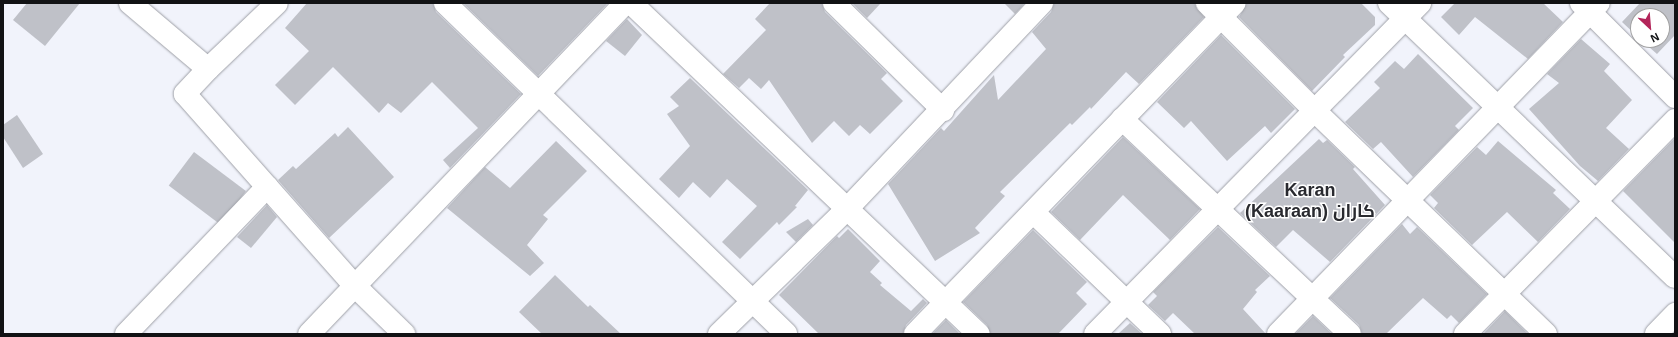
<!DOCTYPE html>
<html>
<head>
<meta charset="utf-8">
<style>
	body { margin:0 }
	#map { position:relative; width:1678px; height:337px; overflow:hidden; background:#f1f3fb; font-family:Helvetica,Cairo,sans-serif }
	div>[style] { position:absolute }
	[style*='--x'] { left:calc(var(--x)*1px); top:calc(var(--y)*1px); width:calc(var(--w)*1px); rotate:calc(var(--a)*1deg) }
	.building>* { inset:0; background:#bfc1c8; transform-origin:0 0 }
	.roads { filter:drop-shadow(0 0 1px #9ea0a7) drop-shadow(0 0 1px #9ea0a7) }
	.minor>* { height:22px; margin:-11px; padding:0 11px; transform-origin:11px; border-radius:11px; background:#fff }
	span { translate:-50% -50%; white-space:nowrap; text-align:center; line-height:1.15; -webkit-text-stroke:3px #fff; paint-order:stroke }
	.district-label { font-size:18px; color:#292a2f; font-weight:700 }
	.frame { position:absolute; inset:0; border:4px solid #111214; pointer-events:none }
	.north { position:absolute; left:1630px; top:8px; width:40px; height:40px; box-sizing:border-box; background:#fff; border:1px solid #a0a0a1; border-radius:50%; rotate:154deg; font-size:11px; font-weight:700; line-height:16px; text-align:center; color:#111214 }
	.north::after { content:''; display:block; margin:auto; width:14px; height:18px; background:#b3255a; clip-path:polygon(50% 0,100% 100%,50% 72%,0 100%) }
</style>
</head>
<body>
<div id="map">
	<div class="building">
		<div style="clip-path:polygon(27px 3px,80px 3px,45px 46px,13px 20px)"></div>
		<div style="clip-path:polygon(307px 3px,433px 3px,436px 12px,521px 94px,450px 168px,443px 160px,478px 128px,432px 82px,401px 113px,388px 103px,379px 113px,333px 67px,295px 105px,275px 85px,309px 51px,285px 28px)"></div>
		<div style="clip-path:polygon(463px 3px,608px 3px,538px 76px)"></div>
		<div style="clip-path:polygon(770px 3px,822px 3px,825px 12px,887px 73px,881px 79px,903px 101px,870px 134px,860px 125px,849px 136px,834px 121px,812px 143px,769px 80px,761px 89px,749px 78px,739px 88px,723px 74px,766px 30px,755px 19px)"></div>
		<div style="clip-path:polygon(852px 3px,881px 3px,867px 18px)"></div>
		<div style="clip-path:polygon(1004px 3px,1025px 3px,1015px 14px)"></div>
		<div style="clip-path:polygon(1054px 3px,1195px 3px,1204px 17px,1139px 84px,1126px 72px,1091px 109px,1090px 107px,1072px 125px,1070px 123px,1000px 192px,1005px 196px,975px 228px,980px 233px,935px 261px,888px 184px,941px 128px,944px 131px,994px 75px,998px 100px,1046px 49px,1032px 32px,1051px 12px)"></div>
		<div style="clip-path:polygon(1247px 3px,1361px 3px,1375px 17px,1375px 25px,1343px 55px,1345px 57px,1312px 91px,1239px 17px)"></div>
		<div style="clip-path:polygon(1455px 3px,1543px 3px,1563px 22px,1528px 59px,1475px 17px,1459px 35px,1441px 17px)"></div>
		<div style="clip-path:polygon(1640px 3px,1675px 3px,1675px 35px,1657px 54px,1641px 40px,1662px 40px,1662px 16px,1638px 16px,1638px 37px,1622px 22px)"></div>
		<div style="clip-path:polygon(627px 19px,642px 35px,625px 56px,606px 41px)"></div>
		<div style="clip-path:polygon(1221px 35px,1295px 109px,1271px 133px,1265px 126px,1227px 161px,1191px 121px,1184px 128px,1157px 102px)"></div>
		<div style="clip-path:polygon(1581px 39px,1610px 64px,1604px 71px,1632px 100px,1606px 128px,1629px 149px,1598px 181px,1580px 166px,1529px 109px,1559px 83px,1547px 74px)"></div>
		<div style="clip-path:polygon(1418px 54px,1473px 108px,1455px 126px,1459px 130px,1413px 177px,1381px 142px,1373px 149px,1345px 122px,1380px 88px,1374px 82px,1395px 61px,1404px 69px)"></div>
		<div style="clip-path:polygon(690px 78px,808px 190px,795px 206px,797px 207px,779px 225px,777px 222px,740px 259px,722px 242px,757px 206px,727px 179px,710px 198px,693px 182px,679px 198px,659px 179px,690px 146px,667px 114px,679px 106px,670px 97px)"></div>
		<div style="clip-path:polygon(17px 115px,43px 154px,23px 168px,3px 137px,3px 125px)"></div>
		<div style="clip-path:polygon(348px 127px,394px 177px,329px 238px,278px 180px,293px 166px,296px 169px,335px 133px,338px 137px)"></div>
		<div style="clip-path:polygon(1123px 137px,1200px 209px,1170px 240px,1123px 195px,1080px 240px,1051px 212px)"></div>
		<div style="clip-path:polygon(1675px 138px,1675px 243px,1623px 191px)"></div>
		<div style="clip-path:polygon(1319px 139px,1323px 143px,1327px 140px,1355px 167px,1353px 169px,1385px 205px,1330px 262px,1293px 230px,1276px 247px,1240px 213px)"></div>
		<div style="clip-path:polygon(556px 141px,587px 171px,543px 215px,548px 219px,527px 245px,544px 263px,530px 276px,447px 208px,485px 167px,510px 188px)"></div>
		<div style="clip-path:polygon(1498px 141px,1556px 190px,1553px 193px,1570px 209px,1538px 242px,1507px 212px,1472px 245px,1434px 208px,1438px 203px,1430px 195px,1477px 147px,1486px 155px)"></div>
		<div style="left:194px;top:152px;width:65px;height:42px;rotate:37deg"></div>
		<div style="clip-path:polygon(267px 205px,277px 217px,251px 248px,237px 237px)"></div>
		<div style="clip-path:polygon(808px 219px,813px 225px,796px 242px,786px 232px)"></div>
		<div style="clip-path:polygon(1402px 224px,1410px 234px,1417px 227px,1487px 294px,1459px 323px,1451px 315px,1447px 319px,1423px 298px,1386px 334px,1362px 334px,1359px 325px,1330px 298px)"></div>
		<div style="clip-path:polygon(1218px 227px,1270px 276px,1255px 290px,1257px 292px,1243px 309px,1266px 334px,1195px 334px,1173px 313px,1165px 321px,1148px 305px,1157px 296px,1153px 292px)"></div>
		<div style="clip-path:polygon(848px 229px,880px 261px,870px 272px,882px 283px,880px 285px,911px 311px,923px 299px,927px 303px,906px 325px,903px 334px,819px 334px,779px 295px,837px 236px,839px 238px)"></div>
		<div style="clip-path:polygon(1033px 230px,1087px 282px,1076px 293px,1087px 304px,1058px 334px,990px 334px,987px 325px,963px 302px)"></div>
		<div style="clip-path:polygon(555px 275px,588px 307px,590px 305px,621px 334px,542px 334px,519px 312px)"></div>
		<div style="clip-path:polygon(1505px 311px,1528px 334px,1483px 334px)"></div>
		<div style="clip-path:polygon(1313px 316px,1332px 334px,1295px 334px)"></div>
		<div style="clip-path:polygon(946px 320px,960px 334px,932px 334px)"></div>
		<div style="clip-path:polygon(1130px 323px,1142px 334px,1118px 334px)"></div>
	</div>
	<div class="roads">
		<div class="minor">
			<div style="--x:130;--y:3;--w:102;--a:40.2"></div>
			<div style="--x:208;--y:69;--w:34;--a:133"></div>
			<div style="--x:185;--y:94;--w:256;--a:48.5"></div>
			<div style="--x:355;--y:286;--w:69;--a:44.4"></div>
			<div style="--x:445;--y:3;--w:475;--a:44.1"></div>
			<div style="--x:631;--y:3;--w:480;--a:43.6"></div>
			<div style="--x:834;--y:3;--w:153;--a:44.5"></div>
			<div style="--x:1207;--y:3;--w:153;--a:45"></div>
			<div style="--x:1315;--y:111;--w:321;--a:44"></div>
			<div style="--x:1389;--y:3;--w:396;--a:43.8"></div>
			<div style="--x:1581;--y:3;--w:133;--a:45"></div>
			<div style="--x:208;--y:69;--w:95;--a:-43.7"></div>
			<div style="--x:1122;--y:119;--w:313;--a:43.3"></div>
			<div style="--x:1033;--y:212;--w:176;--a:43.8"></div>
			<div style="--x:126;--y:334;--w:204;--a:-46.2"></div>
			<div style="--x:309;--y:334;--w:458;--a:-46.3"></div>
			<div style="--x:719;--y:334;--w:179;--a:-44.3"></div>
			<div style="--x:847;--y:209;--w:284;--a:-46.6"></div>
			<div style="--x:915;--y:334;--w:460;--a:-46"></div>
			<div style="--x:1095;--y:334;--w:464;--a:-45.5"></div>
			<div style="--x:1278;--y:334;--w:461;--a:-45.9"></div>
			<div style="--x:1465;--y:334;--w:300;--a:-45.5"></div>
			<div style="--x:1656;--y:334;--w:28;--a:-46"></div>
		</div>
	</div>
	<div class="district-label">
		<span style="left:1310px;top:201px">Karan<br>(Kaaraan) كاران</span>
	</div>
	<div class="frame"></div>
	<div class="north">N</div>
</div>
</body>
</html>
